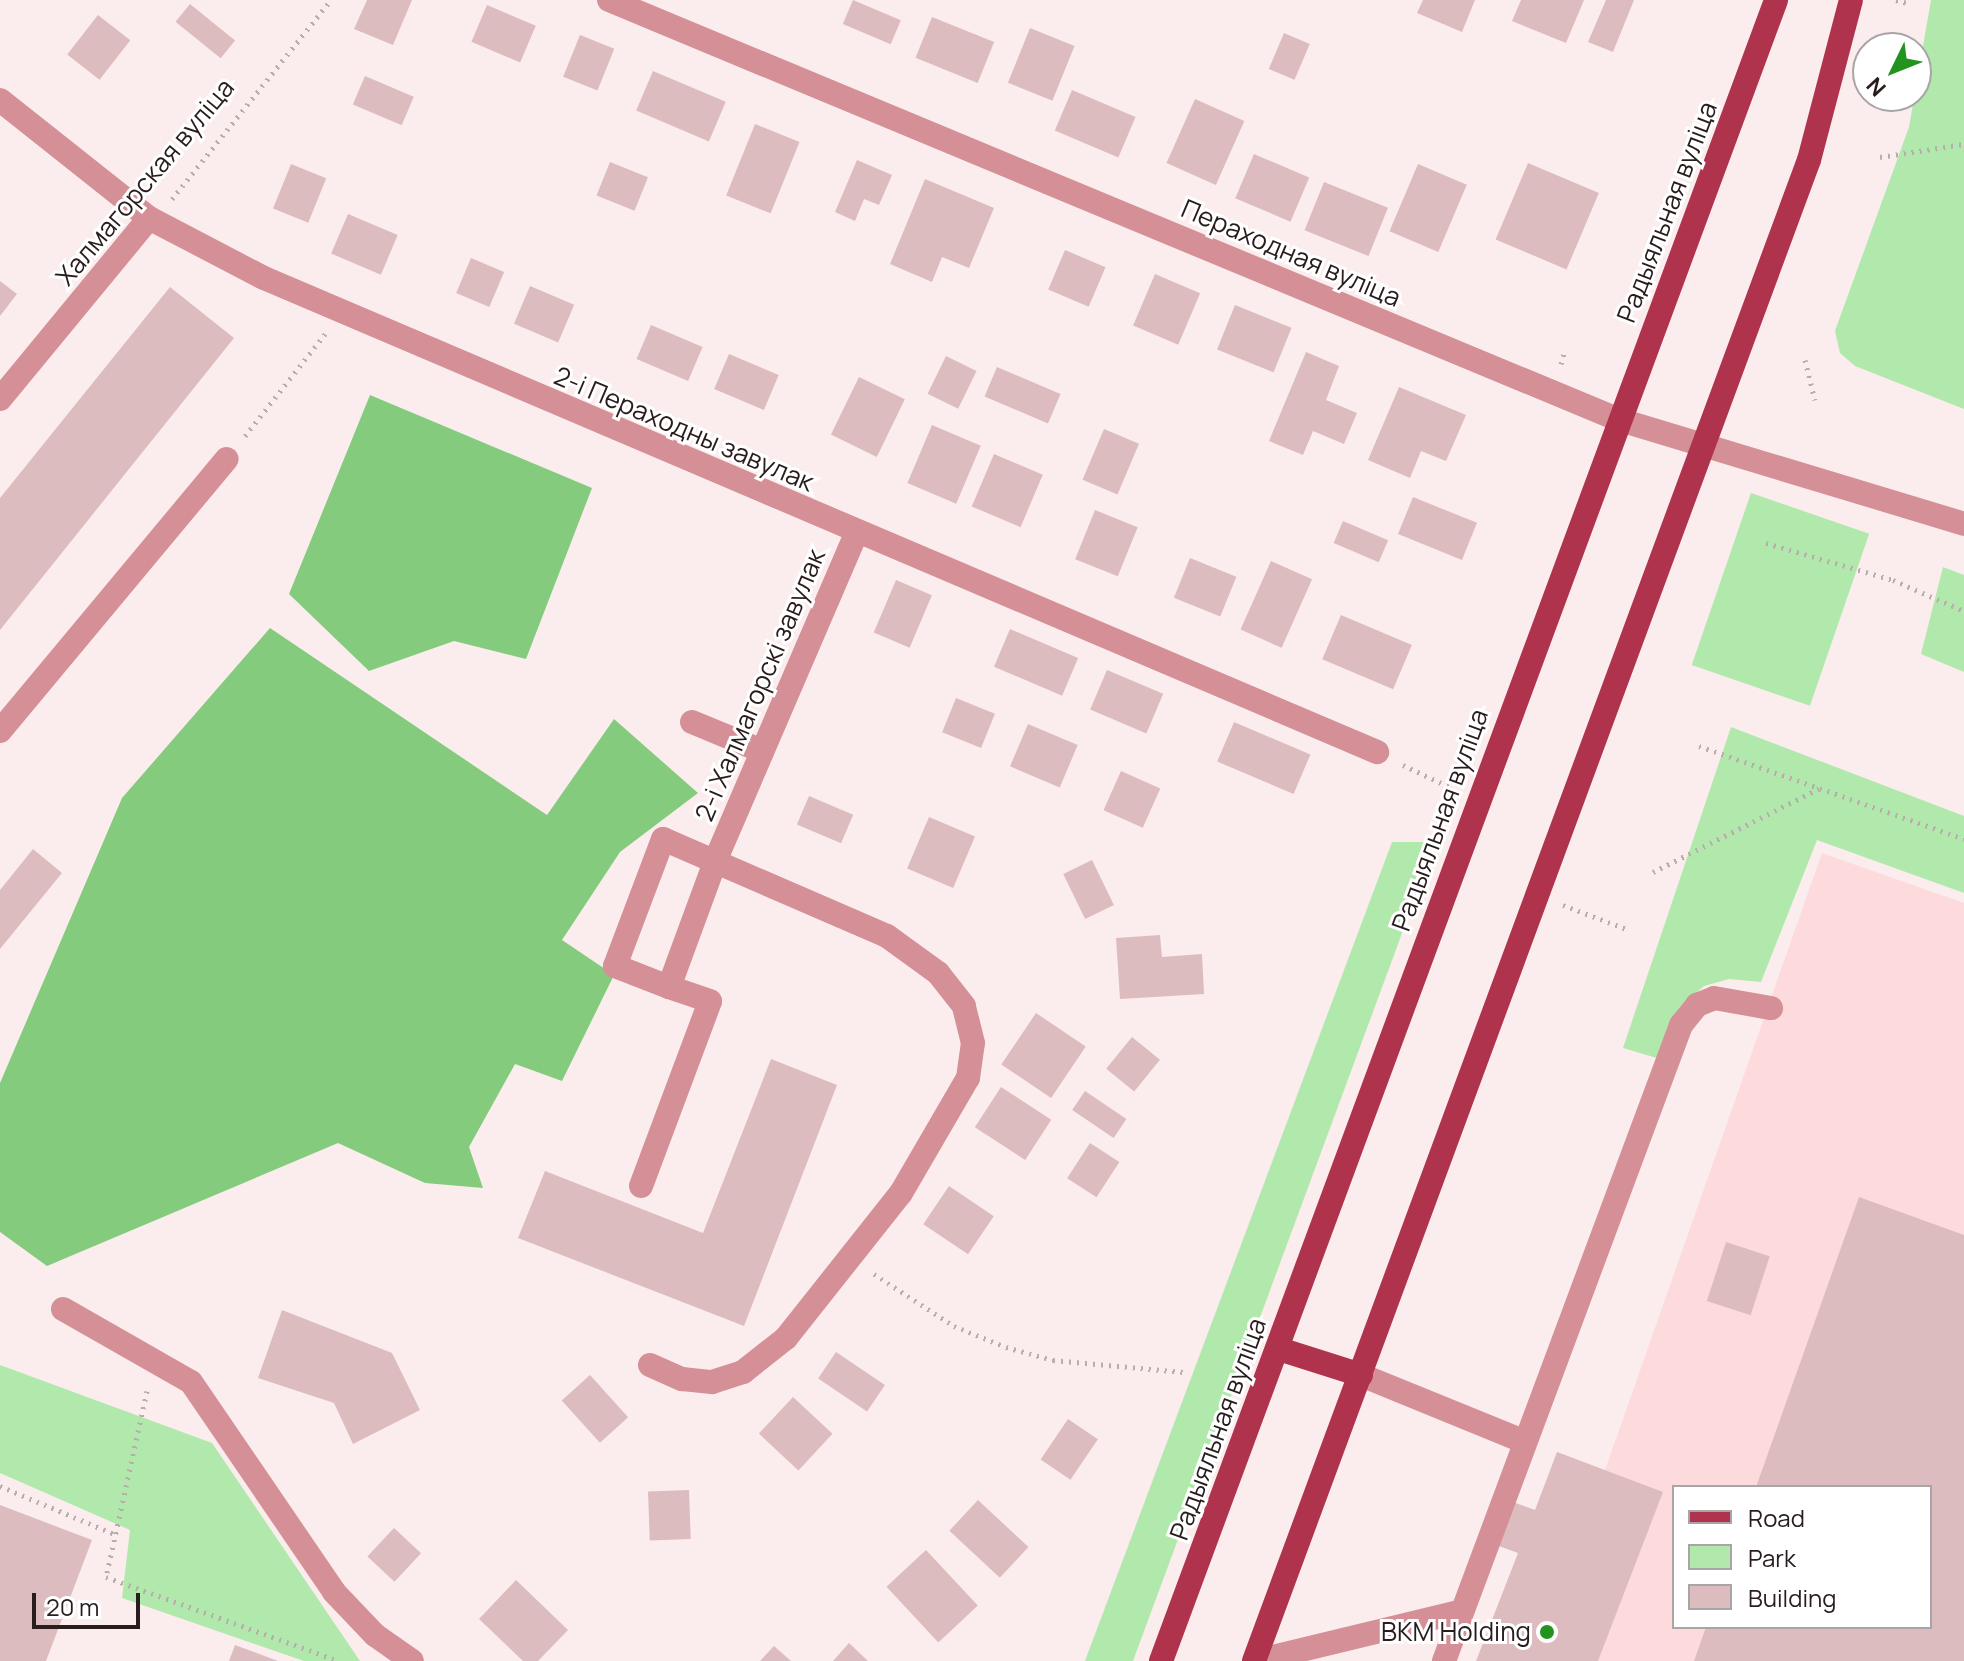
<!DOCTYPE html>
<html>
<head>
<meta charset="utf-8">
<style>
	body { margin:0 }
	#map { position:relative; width:1964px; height:1661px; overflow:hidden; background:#fbedee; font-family:Manrope,sans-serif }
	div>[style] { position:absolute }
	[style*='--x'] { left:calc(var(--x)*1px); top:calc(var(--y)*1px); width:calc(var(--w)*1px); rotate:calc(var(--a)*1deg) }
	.built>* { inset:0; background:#fddbdd }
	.green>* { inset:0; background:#b1e8ab; transform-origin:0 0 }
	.forest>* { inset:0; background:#84cb7e }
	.building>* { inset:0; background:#ddbcbf; transform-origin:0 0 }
	.path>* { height:5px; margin-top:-2.5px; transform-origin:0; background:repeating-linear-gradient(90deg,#b9acad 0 2px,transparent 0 8px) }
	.minor>* { height:24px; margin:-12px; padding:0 12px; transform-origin:12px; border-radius:12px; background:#d59097 }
	.major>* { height:24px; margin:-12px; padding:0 12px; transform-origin:12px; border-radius:12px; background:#b0334e }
	.dots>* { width:22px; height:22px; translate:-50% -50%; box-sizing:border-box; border:4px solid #fff; border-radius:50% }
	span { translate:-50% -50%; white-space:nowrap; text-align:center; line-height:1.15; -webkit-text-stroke:6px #fff; paint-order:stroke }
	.street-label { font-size:26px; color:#281c1d }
	.poi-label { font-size:26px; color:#281c1d }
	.right { translate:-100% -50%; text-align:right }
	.legend { position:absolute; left:1672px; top:1485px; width:260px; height:144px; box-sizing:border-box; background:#fff; border:2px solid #a9a4a5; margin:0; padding:10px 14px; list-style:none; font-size:24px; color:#281c1d }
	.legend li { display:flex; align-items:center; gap:16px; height:40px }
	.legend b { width:40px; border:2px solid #a9a4a5 }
	.north { position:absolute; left:1852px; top:32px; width:80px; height:80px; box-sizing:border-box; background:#fff; border:2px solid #a9a4a5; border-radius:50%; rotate:227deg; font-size:22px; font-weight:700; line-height:32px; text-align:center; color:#281c1d }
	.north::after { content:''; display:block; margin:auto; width:28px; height:36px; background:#22931e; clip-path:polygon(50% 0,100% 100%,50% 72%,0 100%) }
	.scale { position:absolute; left:32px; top:1593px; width:108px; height:36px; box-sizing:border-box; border:4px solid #281c1d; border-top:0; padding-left:10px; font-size:24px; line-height:28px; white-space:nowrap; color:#281c1d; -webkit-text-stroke:6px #fff; paint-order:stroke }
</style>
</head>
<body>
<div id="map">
	<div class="built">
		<div style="clip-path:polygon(evenodd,1822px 853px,1964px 903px,1964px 1661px,1481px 1661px,1557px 1452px,1605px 1470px,1822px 853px,1674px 1487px,1930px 1487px,1930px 1627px,1674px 1627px,1674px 1487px)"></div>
	</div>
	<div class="green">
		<div style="clip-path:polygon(1931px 0,1964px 0,1964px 409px,1855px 366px,1840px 353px,1835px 331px,1909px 127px)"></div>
		<div style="left:1751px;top:493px;width:125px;height:182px;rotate:19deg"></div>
		<div style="clip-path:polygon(1943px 567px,1964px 575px,1964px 672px,1921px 654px)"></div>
		<div style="clip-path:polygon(1731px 727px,1964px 816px,1964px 893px,1817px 840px,1761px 982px,1729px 979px,1704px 986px,1680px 1007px,1667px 1061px,1623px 1048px)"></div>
		<div style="clip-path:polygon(1392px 842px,1425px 842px,1401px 936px,1133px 1661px,1085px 1661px)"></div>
		<div style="clip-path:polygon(0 1365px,212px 1443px,360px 1661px,304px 1661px,122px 1598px,130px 1530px,0 1473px)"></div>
	</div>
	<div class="forest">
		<div style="clip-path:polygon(370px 395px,592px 488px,526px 659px,454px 641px,369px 671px,289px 594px)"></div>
		<div style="clip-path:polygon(270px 628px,547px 815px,614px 719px,698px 793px,620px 852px,562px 940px,614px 975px,562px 1081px,515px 1064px,469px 1147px,483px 1188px,425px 1183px,338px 1143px,47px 1266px,0 1232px,0 1083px,122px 798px)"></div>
	</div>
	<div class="building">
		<div style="clip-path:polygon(367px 0,412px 0,393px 45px,354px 29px)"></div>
		<div style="left:853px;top:0;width:52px;height:26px;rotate:23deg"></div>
		<div style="clip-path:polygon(1423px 0,1475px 0,1462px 32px,1417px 13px)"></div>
		<div style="clip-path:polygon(1521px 0,1584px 0,1566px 43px,1512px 21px)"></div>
		<div style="clip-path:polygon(1606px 0,1634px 0,1613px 52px,1588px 42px)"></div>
		<div style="left:190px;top:4px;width:58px;height:23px;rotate:39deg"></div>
		<div style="left:487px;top:5px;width:53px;height:40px;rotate:23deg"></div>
		<div style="left:98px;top:15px;width:41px;height:50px;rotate:38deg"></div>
		<div style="left:932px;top:17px;width:67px;height:44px;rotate:22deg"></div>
		<div style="left:1030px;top:28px;width:48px;height:59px;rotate:22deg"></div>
		<div style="left:1284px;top:33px;width:28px;height:39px;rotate:23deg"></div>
		<div style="left:580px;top:35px;width:37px;height:45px;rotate:22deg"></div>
		<div style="left:653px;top:71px;width:79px;height:43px;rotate:23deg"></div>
		<div style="left:365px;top:76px;width:53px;height:31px;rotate:23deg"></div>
		<div style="left:1072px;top:90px;width:69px;height:44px;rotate:23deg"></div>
		<div style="left:1195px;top:99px;width:54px;height:70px;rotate:24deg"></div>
		<div style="left:755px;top:124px;width:48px;height:77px;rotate:22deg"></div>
		<div style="left:1254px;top:154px;width:60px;height:48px;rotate:23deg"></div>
		<div style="clip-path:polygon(857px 160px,892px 175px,879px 205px,864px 199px,855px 221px,835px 212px)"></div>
		<div style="left:610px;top:162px;width:41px;height:36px;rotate:22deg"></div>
		<div style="left:1528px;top:163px;width:77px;height:83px;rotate:23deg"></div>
		<div style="left:291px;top:164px;width:38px;height:48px;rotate:22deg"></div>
		<div style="left:1418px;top:164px;width:53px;height:73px;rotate:23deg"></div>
		<div style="clip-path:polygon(925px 179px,994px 208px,969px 268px,942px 257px,932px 282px,890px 264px)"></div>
		<div style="left:1324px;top:182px;width:69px;height:52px;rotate:22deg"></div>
		<div style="left:348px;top:214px;width:54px;height:43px;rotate:23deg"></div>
		<div style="left:1065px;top:250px;width:44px;height:43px;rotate:23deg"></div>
		<div style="left:471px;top:258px;width:36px;height:38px;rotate:23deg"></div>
		<div style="left:1155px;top:274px;width:49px;height:56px;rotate:23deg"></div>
		<div style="clip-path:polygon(0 281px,17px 294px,0 316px)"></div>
		<div style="left:530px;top:286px;width:48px;height:41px;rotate:23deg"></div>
		<div style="clip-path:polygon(170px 287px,234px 338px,0 630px,0 498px)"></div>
		<div style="left:1235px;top:305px;width:61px;height:48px;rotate:22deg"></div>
		<div style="left:651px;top:325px;width:56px;height:37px;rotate:23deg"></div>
		<div style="clip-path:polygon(1306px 352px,1339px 366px,1326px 400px,1357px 413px,1344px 444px,1313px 431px,1303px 455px,1269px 441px)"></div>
		<div style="left:729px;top:354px;width:54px;height:38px;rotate:23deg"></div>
		<div style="left:946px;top:356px;width:34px;height:42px;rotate:26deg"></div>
		<div style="left:997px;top:367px;width:69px;height:32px;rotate:23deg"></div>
		<div style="left:859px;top:377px;width:51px;height:64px;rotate:26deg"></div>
		<div style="clip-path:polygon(1399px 387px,1466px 415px,1446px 461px,1421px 451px,1410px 478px,1368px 460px)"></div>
		<div style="left:932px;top:425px;width:53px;height:63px;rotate:23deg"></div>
		<div style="left:1104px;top:429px;width:38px;height:55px;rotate:23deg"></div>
		<div style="left:994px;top:454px;width:53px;height:57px;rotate:23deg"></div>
		<div style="left:1413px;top:497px;width:69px;height:40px;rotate:22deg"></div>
		<div style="left:1095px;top:510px;width:46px;height:53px;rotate:22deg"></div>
		<div style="left:1343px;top:521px;width:49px;height:24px;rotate:23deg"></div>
		<div style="left:1190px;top:558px;width:50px;height:43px;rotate:22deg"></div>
		<div style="left:1271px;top:561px;width:45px;height:75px;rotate:24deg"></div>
		<div style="left:896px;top:580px;width:39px;height:57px;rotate:23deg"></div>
		<div style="left:1341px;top:615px;width:77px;height:48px;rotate:23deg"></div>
		<div style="left:1010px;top:629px;width:74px;height:41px;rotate:23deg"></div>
		<div style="left:1107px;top:670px;width:61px;height:43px;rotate:23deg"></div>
		<div style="left:956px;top:698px;width:42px;height:37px;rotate:22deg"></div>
		<div style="left:1234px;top:722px;width:83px;height:43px;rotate:23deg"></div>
		<div style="left:1028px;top:724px;width:54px;height:46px;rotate:23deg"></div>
		<div style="left:1121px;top:771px;width:43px;height:43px;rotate:24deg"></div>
		<div style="left:809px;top:796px;width:48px;height:31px;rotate:23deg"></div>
		<div style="left:929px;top:817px;width:50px;height:56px;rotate:23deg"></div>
		<div style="clip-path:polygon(33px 849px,62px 873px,0 949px,0 890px)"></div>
		<div style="left:1092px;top:860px;width:50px;height:32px;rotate:64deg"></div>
		<div style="clip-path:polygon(1160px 935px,1162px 957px,1202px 954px,1204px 994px,1120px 999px,1116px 938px)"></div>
		<div style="left:1036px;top:1013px;width:60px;height:62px;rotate:34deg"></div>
		<div style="left:1132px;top:1037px;width:36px;height:41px;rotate:39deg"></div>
		<div style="clip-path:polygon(771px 1059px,837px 1085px,744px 1326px,518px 1238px,545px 1171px,703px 1233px)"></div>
		<div style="left:1001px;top:1087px;width:60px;height:48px;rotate:33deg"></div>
		<div style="left:1085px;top:1091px;width:50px;height:23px;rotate:34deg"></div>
		<div style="left:1090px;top:1143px;width:35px;height:42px;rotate:33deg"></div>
		<div style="left:949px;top:1186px;width:54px;height:46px;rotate:34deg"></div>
		<div style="clip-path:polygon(1859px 1197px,1964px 1235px,1964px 1661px,1694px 1661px,1706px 1627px,1930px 1627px,1930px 1487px,1756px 1487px)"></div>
		<div style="left:1726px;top:1242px;width:46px;height:62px;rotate:18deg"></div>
		<div style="clip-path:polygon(282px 1310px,392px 1353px,420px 1410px,353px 1444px,334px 1403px,258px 1378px)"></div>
		<div style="left:836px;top:1352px;width:59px;height:32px;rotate:34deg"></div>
		<div style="left:590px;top:1375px;width:57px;height:38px;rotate:48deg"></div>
		<div style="left:793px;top:1397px;width:54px;height:50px;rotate:43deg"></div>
		<div style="left:1068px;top:1419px;width:36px;height:49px;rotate:34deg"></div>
		<div style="clip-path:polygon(1557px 1452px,1663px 1492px,1598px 1661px,1476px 1661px,1518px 1553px,1496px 1545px,1513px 1502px,1535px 1510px)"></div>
		<div style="left:689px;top:1490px;width:49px;height:41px;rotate:88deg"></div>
		<div style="left:978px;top:1500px;width:69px;height:42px;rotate:43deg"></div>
		<div style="clip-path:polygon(0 1505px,92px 1540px,46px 1661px,0 1661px)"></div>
		<div style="left:394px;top:1528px;width:37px;height:39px;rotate:43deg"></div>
		<div style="left:926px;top:1550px;width:76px;height:54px;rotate:47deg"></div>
		<div style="clip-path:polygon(516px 1580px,568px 1630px,538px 1661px,523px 1661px,479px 1619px)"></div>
		<div style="clip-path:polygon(849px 1643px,868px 1661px,833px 1661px)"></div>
		<div style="clip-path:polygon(235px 1645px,278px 1661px,229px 1661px)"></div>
		<div style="clip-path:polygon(774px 1646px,791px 1661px,760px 1661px)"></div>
	</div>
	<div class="path">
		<div style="--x:1896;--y:0;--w:11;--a:15"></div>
		<div style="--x:1880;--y:157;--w:85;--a:-8.8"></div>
		<div style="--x:172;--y:199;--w:255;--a:-51.4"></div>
		<div style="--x:1805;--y:360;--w:41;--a:76"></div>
		<div style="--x:1561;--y:364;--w:15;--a:-74"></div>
		<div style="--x:245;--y:436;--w:130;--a:-51.9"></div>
		<div style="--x:1766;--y:543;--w:132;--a:16.2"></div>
		<div style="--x:1893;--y:580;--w:77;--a:23.6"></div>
		<div style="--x:1699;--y:746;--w:281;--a:19.3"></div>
		<div style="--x:1403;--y:765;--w:54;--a:25.1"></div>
		<div style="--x:1653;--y:872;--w:187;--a:-26.7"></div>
		<div style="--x:1563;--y:905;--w:71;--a:20.7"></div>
		<div style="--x:874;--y:1274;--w:95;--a:33"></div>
		<div style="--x:954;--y:1326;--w:56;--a:22"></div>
		<div style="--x:1006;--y:1347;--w:49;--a:15.5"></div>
		<div style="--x:1053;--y:1360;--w:131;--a:5.3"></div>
		<div style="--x:147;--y:1391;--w:190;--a:102.4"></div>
		<div style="--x:106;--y:1577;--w:248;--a:19.8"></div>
		<div style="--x:0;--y:1486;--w:124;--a:22.8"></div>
	</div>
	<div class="minor">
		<div style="--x:609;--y:0;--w:1092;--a:22.57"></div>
		<div style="--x:1617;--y:419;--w:363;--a:16.8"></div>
		<div style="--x:0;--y:100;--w:190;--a:38.4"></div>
		<div style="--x:149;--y:218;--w:130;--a:27.6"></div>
		<div style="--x:264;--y:278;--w:1210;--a:23.07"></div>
		<div style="--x:0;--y:399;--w:234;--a:-50.5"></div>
		<div style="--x:692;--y:722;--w:76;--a:22.5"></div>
		<div style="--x:0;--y:731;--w:354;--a:-50.2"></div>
		<div style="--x:641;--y:1186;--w:197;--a:-69.5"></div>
		<div style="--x:710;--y:1001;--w:43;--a:-161.1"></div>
		<div style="--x:669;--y:987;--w:136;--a:-69.8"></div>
		<div style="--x:716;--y:859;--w:354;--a:-66.7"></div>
		<div style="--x:63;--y:1309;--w:147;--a:29.7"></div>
		<div style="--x:191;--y:1382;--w:254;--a:55.7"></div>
		<div style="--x:334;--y:1592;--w:59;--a:46.4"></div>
		<div style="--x:375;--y:1635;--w:45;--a:35.1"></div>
		<div style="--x:650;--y:1365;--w:35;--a:24"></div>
		<div style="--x:682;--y:1379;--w:30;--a:6"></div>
		<div style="--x:712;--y:1382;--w:33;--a:-18"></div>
		<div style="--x:743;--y:1372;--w:55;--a:-38.3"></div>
		<div style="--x:786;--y:1338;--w:185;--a:-51.6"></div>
		<div style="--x:901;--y:1193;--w:133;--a:-59.8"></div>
		<div style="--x:968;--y:1078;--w:35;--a:-82"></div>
		<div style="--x:973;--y:1043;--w:38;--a:-104"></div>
		<div style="--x:964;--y:1006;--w:42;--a:-128.2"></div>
		<div style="--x:938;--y:973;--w:63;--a:-144"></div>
		<div style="--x:887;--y:936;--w:244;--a:-156.6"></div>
		<div style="--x:663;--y:839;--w:136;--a:110.7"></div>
		<div style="--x:615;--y:966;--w:58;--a:21.3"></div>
		<div style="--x:1361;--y:1375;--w:177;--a:22.2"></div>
		<div style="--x:1256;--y:1661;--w:212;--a:-13.6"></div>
		<div style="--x:1444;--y:1661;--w:679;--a:-69.56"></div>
		<div style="--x:1681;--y:1025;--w:26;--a:-51"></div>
		<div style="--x:1697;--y:1005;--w:18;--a:-22"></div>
		<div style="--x:1714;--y:998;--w:58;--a:10"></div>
	</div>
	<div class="major">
		<div style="--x:1279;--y:1349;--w:86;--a:17.6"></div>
		<div style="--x:1161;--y:1661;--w:1771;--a:-69.68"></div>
		<div style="--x:1254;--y:1661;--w:1600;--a:-69.71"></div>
		<div style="--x:1809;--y:160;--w:165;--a:-75.3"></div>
	</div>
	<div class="dots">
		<div style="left:1547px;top:1632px;background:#22931e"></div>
	</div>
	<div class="street-label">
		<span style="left:145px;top:182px;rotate:-50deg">Халмагорская вуліца</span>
		<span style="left:1667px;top:212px;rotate:-69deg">Радыяльная вуліца</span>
		<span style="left:1291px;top:253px;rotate:23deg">Пераходная вуліца</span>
		<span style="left:684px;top:429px;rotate:23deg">2-і Пераходны завулак</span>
		<span style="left:760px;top:685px;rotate:-67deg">2-і Халмагорскі завулак</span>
		<span style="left:1440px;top:820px;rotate:-70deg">Радыяльная вуліца</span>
		<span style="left:1218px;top:1429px;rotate:-70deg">Радыяльная вуліца</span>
	</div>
	<div class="poi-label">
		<span class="right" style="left:1531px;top:1632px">BKM Holding</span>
	</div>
	<ul class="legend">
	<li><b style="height:10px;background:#b0334e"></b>Road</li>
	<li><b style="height:22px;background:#b1e8ab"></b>Park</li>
	<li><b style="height:22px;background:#ddbcbf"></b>Building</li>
	</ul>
	<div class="north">N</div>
	<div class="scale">20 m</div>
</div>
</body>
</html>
